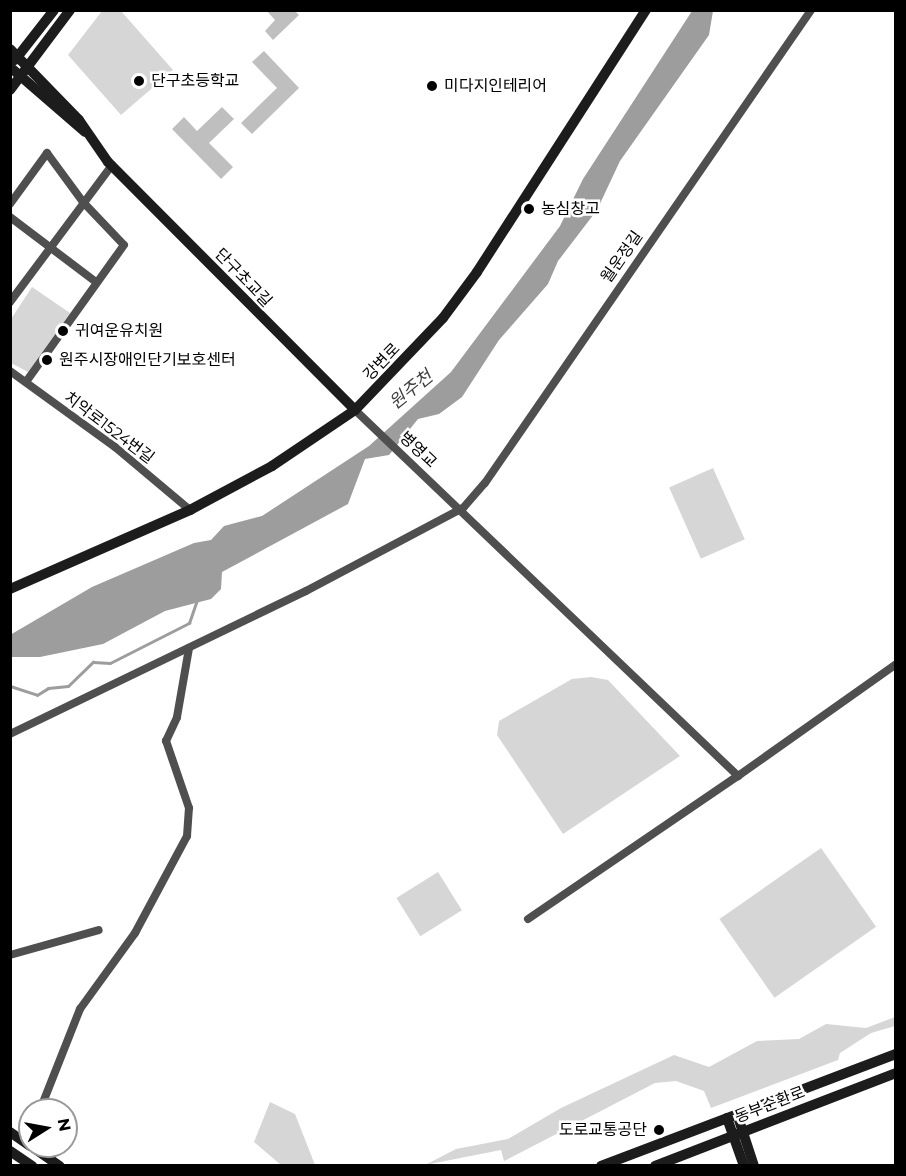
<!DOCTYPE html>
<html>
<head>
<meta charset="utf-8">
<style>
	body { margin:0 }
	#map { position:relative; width:906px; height:1176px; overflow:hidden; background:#fff; font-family:Montserrat,"Noto Sans KR",sans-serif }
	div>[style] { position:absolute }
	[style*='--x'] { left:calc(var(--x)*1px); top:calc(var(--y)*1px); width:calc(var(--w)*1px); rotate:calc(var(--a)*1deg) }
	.green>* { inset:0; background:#d6d6d6; transform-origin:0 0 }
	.water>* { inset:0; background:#9d9d9d }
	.stream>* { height:3px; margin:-1.5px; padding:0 1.5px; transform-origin:1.5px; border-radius:1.5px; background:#9d9d9d }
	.building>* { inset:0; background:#bfbfbf }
	.street>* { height:8px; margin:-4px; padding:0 4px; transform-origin:4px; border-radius:4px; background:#4f4f4f }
	.secondary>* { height:10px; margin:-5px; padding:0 5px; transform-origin:5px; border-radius:5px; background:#1c1c1c }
	.dots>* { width:16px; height:16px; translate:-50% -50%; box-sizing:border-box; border:3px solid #fff; border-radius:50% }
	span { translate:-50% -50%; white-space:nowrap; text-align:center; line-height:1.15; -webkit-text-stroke:5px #fff; paint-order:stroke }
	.poi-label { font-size:16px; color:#000 }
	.left { translate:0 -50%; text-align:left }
	.right { translate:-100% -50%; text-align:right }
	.street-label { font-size:16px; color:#000 }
	.water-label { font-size:18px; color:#3e3e3e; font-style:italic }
	.frame { position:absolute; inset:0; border:12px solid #000; pointer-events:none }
	.north { position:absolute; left:18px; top:1098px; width:60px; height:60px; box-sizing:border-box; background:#fff; border:2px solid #999; border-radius:50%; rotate:79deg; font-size:16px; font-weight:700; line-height:24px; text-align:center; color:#000 }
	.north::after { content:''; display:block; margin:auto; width:21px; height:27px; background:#000; clip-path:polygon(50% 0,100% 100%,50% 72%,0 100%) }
</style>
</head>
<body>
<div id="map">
	<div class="green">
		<div style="clip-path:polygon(102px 11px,121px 11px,173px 70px,121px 115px,68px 55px)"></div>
		<div style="clip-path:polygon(32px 287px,70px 313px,28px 372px,11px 363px,11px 319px)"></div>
		<div style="left:713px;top:468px;width:78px;height:48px;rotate:66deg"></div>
		<div style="clip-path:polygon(591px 677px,608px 680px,680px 756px,563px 834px,497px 735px,499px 721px,572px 679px)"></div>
		<div style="left:821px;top:848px;width:96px;height:124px;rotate:55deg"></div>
		<div style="left:438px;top:872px;width:45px;height:49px;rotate:58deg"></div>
		<div style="clip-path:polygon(895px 1017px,895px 1026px,871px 1033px,840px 1053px,838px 1060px,711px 1108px,704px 1091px,676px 1081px,655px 1083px,504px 1161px,501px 1150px,425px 1165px,456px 1149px,508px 1139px,561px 1108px,674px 1055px,709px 1067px,757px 1041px,799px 1039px,826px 1024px,866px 1028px)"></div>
		<div style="clip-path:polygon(270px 1102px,295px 1114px,315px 1165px,281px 1165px,254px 1142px)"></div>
	</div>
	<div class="water">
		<div style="clip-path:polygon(692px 11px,713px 11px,709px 35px,620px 161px,597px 210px,558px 261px,548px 284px,499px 340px,462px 397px,439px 414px,418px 419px,389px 455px,365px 459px,348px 504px,222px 572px,221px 589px,211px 599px,165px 611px,103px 644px,40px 657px,11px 657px,10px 635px,92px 587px,194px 543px,211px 540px,224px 526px,262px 516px,369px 446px,451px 372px,560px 226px,583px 179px)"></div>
	</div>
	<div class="stream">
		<div style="--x:10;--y:686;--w:28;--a:18"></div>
		<div style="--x:37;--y:695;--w:13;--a:-32"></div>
		<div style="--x:48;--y:688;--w:20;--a:-6"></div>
		<div style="--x:68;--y:686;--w:35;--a:-44"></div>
		<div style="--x:93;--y:662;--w:17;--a:3"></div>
		<div style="--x:110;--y:663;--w:89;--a:-26.9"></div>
		<div style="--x:189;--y:623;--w:24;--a:-71"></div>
	</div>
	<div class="building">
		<div style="clip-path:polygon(266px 10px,294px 10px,299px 15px,273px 40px,265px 31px,275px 20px)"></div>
		<div style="clip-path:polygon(264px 51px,299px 88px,252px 134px,241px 123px,277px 88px,252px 62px)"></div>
		<div style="clip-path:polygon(222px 107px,234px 119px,209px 143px,233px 167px,221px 179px,172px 129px,184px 117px,197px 131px)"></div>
	</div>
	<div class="street">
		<div style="--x:10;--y:204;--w:63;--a:-54"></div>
		<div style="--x:47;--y:153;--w:61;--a:53.7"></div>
		<div style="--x:83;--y:202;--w:59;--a:46.4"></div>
		<div style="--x:124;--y:245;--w:168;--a:125.6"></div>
		<div style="--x:10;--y:217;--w:108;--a:37.1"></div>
		<div style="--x:10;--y:302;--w:171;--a:-53.3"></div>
		<div style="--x:10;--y:371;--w:130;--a:35.9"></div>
		<div style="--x:115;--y:447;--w:98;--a:40"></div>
		<div style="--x:355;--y:410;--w:530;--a:43.7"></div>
		<div style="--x:738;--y:776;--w:194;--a:-35.3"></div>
		<div style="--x:10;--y:734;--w:329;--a:-25.8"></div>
		<div style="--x:306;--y:591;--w:178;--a:-27.9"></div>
		<div style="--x:463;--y:508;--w:33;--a:-49"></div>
		<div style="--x:485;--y:483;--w:574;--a:-55.42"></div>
		<div style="--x:528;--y:919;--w:254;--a:-34.3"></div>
		<div style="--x:10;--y:955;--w:92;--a:-15.7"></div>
		<div style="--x:40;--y:1110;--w:109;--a:-68.4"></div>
		<div style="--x:80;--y:1009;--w:94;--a:-54.1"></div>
		<div style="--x:135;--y:933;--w:110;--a:-61.8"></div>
		<div style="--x:187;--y:836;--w:28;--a:-86"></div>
		<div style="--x:189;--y:808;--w:71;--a:-108.9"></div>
		<div style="--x:166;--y:741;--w:26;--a:-65"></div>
		<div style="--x:177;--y:717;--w:70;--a:-80.1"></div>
		<div style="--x:25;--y:1142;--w:10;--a:-61"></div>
	</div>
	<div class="secondary">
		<div style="--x:10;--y:49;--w:99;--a:45.8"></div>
		<div style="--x:79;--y:120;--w:51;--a:55.4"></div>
		<div style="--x:108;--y:162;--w:350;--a:45.1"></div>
		<div style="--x:15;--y:60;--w:63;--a:-52"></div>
		<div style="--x:10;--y:67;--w:99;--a:40.9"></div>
		<div style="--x:10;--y:90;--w:100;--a:-53.1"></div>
		<div style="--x:10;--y:589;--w:197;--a:-23.7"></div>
		<div style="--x:190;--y:510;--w:93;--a:-28.2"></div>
		<div style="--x:272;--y:466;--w:100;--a:-34"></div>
		<div style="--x:355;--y:410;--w:127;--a:-46.3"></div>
		<div style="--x:443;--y:318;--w:57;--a:-53.5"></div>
		<div style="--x:477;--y:272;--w:312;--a:-57.2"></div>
		<div style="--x:737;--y:1114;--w:55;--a:71.9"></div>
		<div style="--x:727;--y:1118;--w:51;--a:70.5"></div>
		<div style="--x:10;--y:1132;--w:24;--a:35"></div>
		<div style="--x:31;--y:1146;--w:35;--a:35"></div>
		<div style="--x:10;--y:1151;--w:27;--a:34"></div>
		<div style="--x:601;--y:1166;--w:316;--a:-20.8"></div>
		<div style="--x:655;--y:1166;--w:258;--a:-21.1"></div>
	</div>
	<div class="dots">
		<div style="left:139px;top:81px;background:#000"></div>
		<div style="left:432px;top:86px;background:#000"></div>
		<div style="left:529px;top:209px;background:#000"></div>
		<div style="left:63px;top:331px;background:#000"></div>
		<div style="left:47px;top:360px;background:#000"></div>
		<div style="left:659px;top:1130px;background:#000"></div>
	</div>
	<div class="poi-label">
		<span class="left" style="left:151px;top:81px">단구초등학교</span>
		<span class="left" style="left:444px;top:86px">미다지인테리어</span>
		<span class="left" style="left:541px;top:209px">농심창고</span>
		<span class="left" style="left:75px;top:331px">귀여운유치원</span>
		<span class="left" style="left:59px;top:360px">원주시장애인단기보호센터</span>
		<span class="right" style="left:647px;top:1130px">도로교통공단</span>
	</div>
	<div class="street-label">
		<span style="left:622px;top:257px;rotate:-55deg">월운정길</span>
		<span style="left:243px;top:278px;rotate:46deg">단구초교길</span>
		<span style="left:382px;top:362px;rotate:-46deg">강변로</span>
		<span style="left:109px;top:428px;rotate:37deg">치악로1524번길</span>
		<span style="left:418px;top:450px;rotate:43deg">병영교</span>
		<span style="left:770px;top:1105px;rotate:-21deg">동부순환로</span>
	</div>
	<div class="water-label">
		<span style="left:411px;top:390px;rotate:-39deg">원주천</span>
	</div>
	<div class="frame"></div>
	<div class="north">N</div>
</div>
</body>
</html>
